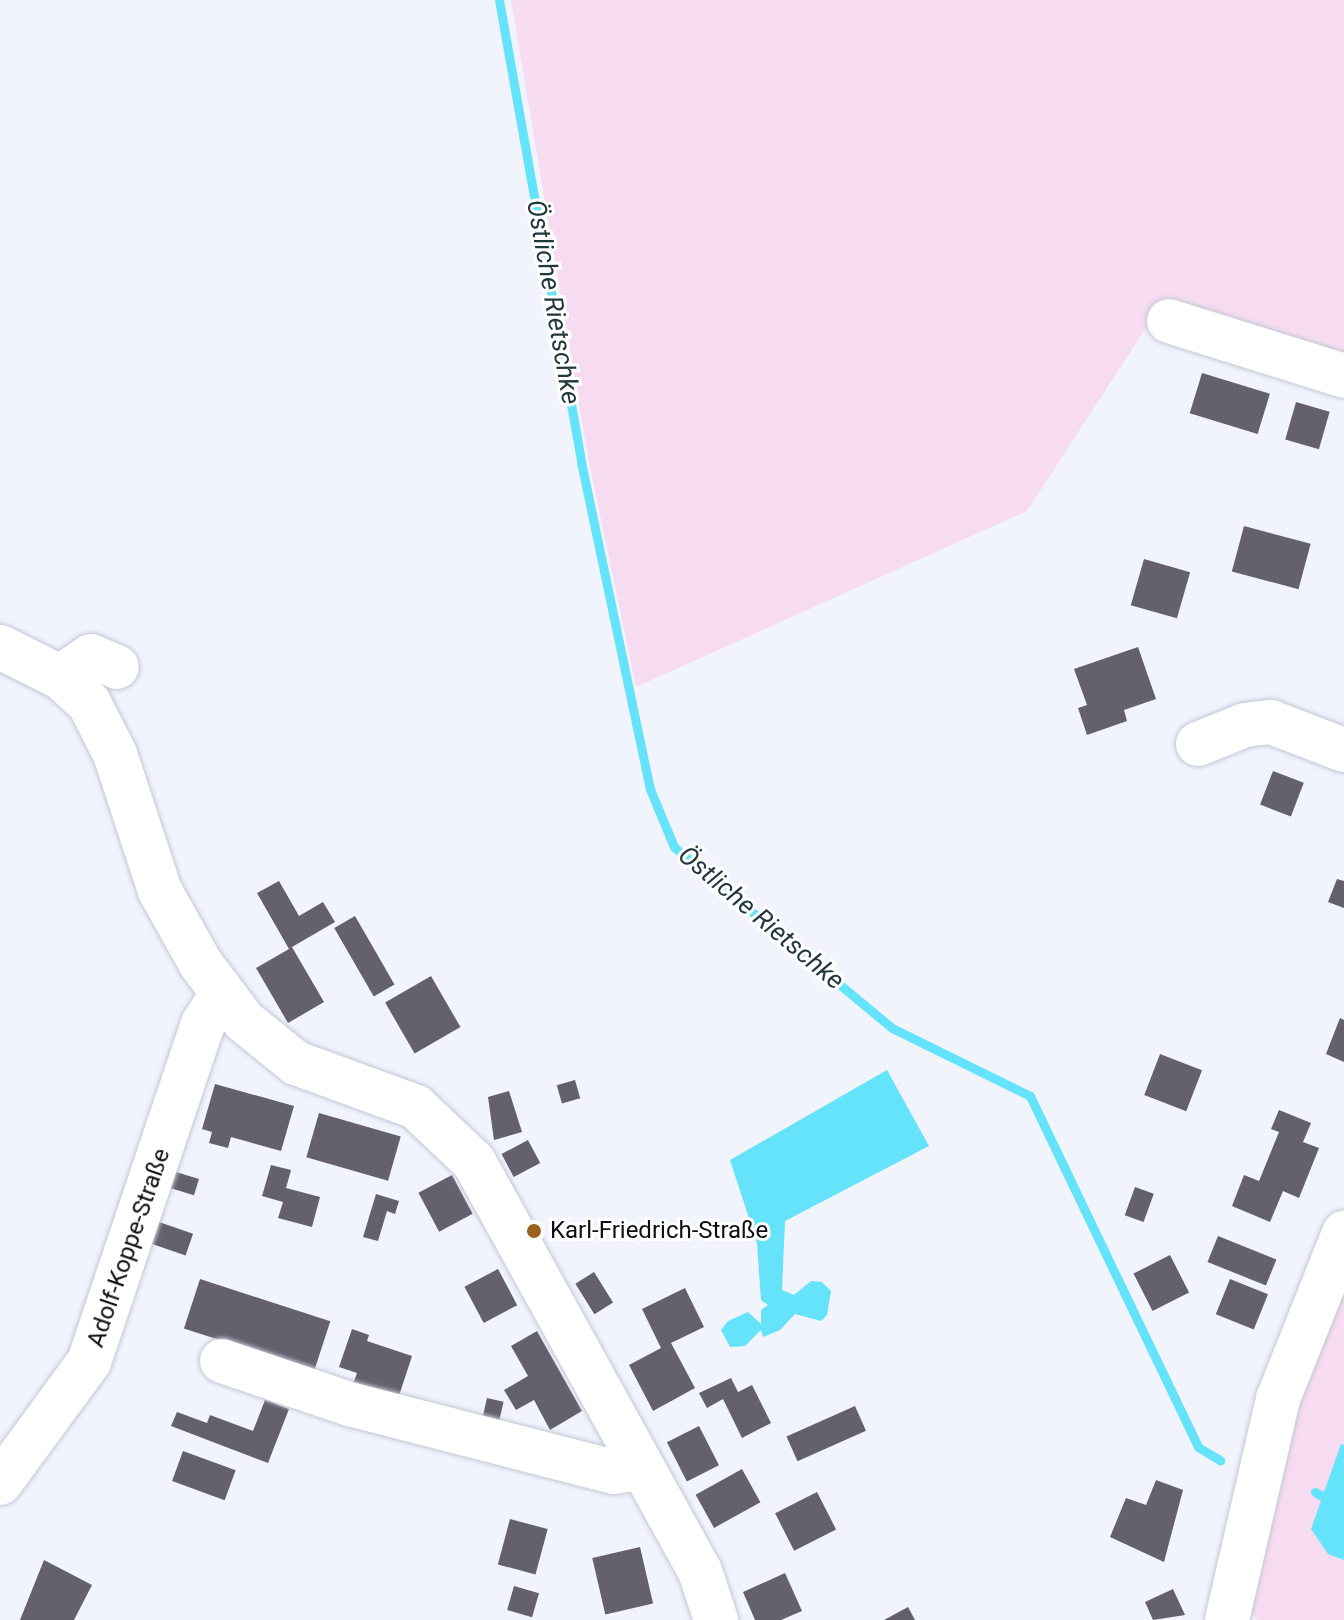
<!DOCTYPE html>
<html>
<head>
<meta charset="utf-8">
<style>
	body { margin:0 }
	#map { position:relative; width:1344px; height:1620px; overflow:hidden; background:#f1f4fd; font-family:Roboto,sans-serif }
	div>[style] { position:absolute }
	.green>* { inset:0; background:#f7dcf1 }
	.water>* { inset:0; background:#64e3fa }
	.stream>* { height:9px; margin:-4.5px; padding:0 4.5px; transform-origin:4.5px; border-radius:4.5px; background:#64e3fa }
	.building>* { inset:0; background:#65606d; transform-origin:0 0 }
	.roads { filter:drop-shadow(0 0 2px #c3c7d6) drop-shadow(0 0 2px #c3c7d6) }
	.minor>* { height:44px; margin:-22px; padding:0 22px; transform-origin:22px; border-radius:22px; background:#fff }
	.dots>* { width:22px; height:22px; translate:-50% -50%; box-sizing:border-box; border:4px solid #fff; border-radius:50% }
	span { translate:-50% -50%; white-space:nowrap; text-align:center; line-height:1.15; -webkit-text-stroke:6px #fff; paint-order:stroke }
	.poi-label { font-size:24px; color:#0d0f13 }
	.left { translate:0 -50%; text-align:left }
	.street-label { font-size:24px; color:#0d0f13 }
	.water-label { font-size:26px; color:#21383c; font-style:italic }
</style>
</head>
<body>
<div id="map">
	<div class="green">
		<div style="clip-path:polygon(511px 0,1344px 0,1344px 364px,1159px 308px,1027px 511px,636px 687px,588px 457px)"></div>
		<div style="clip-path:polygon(1344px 1264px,1344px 1620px,1257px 1620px,1242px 1597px,1263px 1506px)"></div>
	</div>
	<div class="water">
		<div style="clip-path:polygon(887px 1070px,929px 1146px,785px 1221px,782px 1290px,794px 1295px,811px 1281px,822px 1282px,831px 1291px,827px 1315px,821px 1321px,795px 1314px,780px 1330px,763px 1337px,761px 1330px,745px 1346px,730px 1347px,721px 1330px,728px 1321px,748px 1312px,761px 1324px,761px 1310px,768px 1305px,761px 1300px,757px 1243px,730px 1160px)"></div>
		<div style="clip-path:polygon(1341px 1444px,1344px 1445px,1344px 1560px,1328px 1554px,1311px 1529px)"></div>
	</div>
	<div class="stream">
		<div style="left:499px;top:0;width:469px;rotate:79.9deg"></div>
		<div style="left:581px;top:462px;width:334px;rotate:78.1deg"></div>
		<div style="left:650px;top:789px;width:63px;rotate:67.5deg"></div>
		<div style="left:674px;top:847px;width:283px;rotate:39.7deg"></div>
		<div style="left:892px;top:1028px;width:154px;rotate:26.2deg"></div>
		<div style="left:1030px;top:1096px;width:389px;rotate:64.4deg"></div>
		<div style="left:1198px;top:1447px;width:26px;rotate:31deg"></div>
		<div style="left:1315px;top:1492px;width:33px;rotate:29deg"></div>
	</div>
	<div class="building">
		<div style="left:1202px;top:373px;width:71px;height:42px;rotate:17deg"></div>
		<div style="left:1296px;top:402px;width:35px;height:39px;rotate:16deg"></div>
		<div style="left:1244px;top:526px;width:69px;height:47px;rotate:15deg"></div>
		<div style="left:1144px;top:559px;width:48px;height:48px;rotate:16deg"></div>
		<div style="clip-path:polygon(1138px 647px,1156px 699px,1124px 710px,1127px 721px,1087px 735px,1078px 708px,1087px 705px,1074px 669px)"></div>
		<div style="left:1273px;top:771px;width:33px;height:36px;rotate:21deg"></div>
		<div style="clip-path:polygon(1337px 879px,1344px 881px,1344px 908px,1328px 902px)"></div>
		<div style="clip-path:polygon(279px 881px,299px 916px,323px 902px,335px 922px,292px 947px,324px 1002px,288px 1023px,256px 968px,289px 949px,257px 893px)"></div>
		<div style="left:355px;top:916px;width:79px;height:24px;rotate:60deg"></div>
		<div style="left:431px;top:976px;width:59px;height:53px;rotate:60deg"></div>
		<div style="clip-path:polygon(1340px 1018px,1344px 1020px,1344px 1062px,1326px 1054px)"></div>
		<div style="left:1160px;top:1054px;width:45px;height:44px;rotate:21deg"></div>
		<div style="left:575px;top:1080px;width:19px;height:19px;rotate:74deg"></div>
		<div style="clip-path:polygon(215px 1084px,294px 1106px,281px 1151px,231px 1137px,228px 1148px,209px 1143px,212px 1132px,202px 1129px)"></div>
		<div style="clip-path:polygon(509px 1091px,522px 1132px,494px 1140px,488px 1097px)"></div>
		<div style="clip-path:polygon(1279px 1110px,1311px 1123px,1303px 1142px,1319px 1148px,1299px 1198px,1283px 1191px,1270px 1222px,1232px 1206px,1244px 1175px,1259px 1181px,1279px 1132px,1271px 1129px)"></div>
		<div style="left:319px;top:1113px;width:85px;height:46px;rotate:16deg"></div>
		<div style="left:528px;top:1140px;width:26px;height:30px;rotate:62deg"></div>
		<div style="clip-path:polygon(271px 1165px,291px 1170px,286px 1188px,320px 1197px,312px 1227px,278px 1218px,283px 1202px,262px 1196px)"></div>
		<div style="left:176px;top:1172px;width:24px;height:17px;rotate:17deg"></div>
		<div style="left:452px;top:1175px;width:44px;height:38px;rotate:62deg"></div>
		<div style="left:1135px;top:1187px;width:20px;height:30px;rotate:20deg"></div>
		<div style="clip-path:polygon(376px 1194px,399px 1201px,395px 1214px,387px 1211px,378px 1241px,363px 1237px)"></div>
		<div style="left:159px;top:1222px;width:36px;height:23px;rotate:19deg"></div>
		<div style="left:1218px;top:1236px;width:63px;height:28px;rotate:22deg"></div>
		<div style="left:1170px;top:1255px;width:42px;height:41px;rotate:63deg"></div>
		<div style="left:498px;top:1269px;width:41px;height:38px;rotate:62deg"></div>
		<div style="left:594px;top:1272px;width:36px;height:22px;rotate:58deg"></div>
		<div style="left:200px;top:1279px;width:137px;height:52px;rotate:18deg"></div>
		<div style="left:1230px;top:1279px;width:41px;height:38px;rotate:22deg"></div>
		<div style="clip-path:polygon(685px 1288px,704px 1327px,671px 1343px,695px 1388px,653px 1411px,629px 1365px,661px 1348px,642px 1309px)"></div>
		<div style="clip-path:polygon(352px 1329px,369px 1335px,367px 1341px,412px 1356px,398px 1399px,353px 1384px,357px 1373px,339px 1367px)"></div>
		<div style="clip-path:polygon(537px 1331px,582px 1411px,550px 1430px,534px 1400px,516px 1410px,504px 1390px,528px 1376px,511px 1346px)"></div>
		<div style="clip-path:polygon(731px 1378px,738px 1392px,752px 1385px,771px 1423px,742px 1438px,723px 1399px,707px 1408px,699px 1393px)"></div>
		<div style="left:487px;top:1398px;width:17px;height:24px;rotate:13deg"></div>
		<div style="clip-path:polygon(265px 1400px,289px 1409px,268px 1463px,171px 1426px,177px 1412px,207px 1423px,210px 1415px,253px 1431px)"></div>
		<div style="left:855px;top:1406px;width:27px;height:75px;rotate:66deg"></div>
		<div style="left:699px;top:1426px;width:44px;height:36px;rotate:63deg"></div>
		<div style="left:183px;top:1451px;width:56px;height:32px;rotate:20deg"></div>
		<div style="left:742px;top:1469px;width:38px;height:53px;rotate:61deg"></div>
		<div style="clip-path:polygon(1156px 1480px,1183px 1490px,1164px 1562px,1110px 1537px,1126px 1498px,1146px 1505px)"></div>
		<div style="left:817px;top:1492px;width:42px;height:47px;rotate:63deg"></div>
		<div style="left:510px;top:1519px;width:39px;height:47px;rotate:15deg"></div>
		<div style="left:640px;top:1547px;width:58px;height:49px;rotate:77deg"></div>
		<div style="clip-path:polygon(44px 1560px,92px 1585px,74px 1620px,20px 1620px)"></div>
		<div style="clip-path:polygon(785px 1573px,802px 1611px,781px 1620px,755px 1620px,743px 1592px)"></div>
		<div style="left:514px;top:1586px;width:26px;height:25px;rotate:16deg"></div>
		<div style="clip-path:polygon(1173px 1589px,1185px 1615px,1153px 1620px,1145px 1602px)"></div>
		<div style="clip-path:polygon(908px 1607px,915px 1620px,884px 1620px)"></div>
	</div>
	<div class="roads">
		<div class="minor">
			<div style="left:1169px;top:321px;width:183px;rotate:17.4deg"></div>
			<div style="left:0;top:647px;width:67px;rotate:26.6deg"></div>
			<div style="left:60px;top:677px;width:39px;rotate:42deg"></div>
			<div style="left:89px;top:703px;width:57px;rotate:63deg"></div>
			<div style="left:115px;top:754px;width:144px;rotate:71.8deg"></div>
			<div style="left:160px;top:891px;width:84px;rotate:60.7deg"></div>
			<div style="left:201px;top:964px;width:71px;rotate:53deg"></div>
			<div style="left:244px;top:1021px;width:67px;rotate:38.9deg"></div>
			<div style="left:296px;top:1063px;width:128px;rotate:20.1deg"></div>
			<div style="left:416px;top:1107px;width:80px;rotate:43.5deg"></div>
			<div style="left:474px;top:1162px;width:467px;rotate:61.1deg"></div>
			<div style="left:700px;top:1571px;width:52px;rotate:71.9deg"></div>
			<div style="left:60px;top:677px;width:37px;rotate:-34deg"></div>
			<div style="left:91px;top:656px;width:28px;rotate:23deg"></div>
			<div style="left:1198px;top:744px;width:51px;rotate:-22deg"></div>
			<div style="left:1245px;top:725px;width:26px;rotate:-7deg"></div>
			<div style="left:1271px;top:722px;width:78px;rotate:21deg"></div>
			<div style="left:222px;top:1361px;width:138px;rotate:18.6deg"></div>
			<div style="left:353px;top:1405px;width:269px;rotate:14.4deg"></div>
			<div style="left:614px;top:1472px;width:28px;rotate:-10deg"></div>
			<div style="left:0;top:1483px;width:150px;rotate:-53.7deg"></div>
			<div style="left:89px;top:1362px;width:357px;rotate:-71.4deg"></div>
			<div style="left:203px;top:1024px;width:36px;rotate:-58deg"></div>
			<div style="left:1227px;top:1620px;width:227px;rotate:-77deg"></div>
			<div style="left:1278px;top:1399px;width:179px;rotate:-68.3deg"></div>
		</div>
	</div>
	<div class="dots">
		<div style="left:534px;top:1231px;background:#9b621f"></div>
	</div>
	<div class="poi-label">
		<span class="left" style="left:550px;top:1231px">Karl-Friedrich-Straße</span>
	</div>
	<div class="street-label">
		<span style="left:129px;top:1248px;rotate:-71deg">Adolf-Koppe-Straße</span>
	</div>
	<div class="water-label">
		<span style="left:553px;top:302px;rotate:80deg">Östliche Rietschke</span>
		<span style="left:761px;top:918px;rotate:40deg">Östliche Rietschke</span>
	</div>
</div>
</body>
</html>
